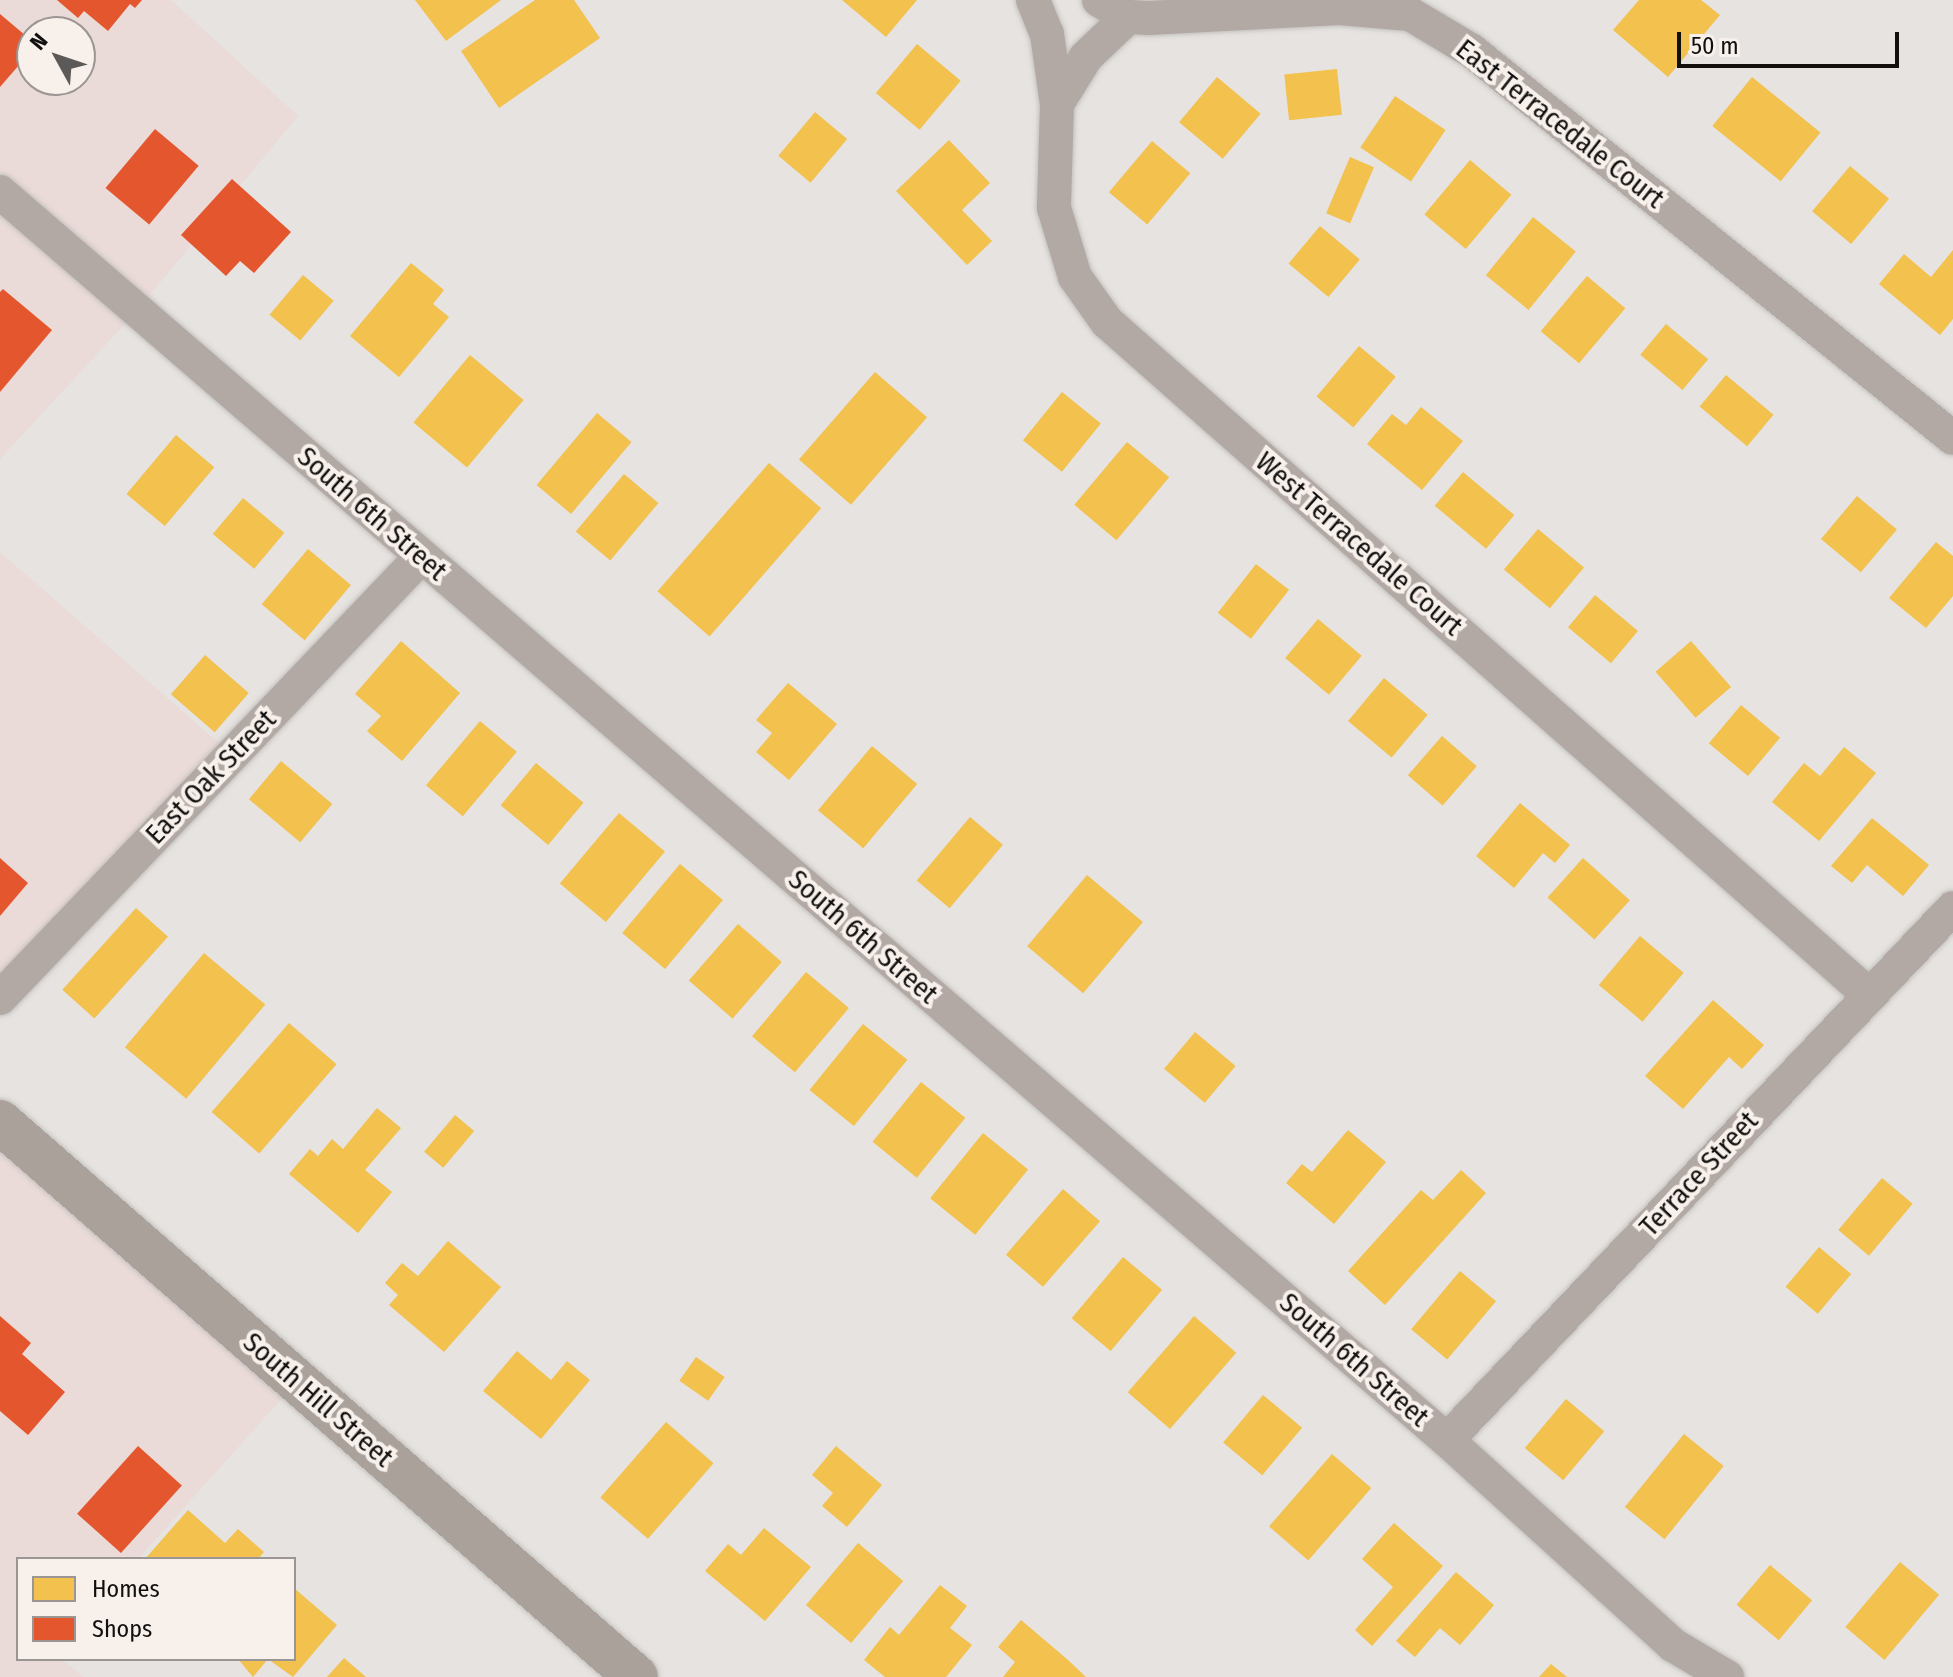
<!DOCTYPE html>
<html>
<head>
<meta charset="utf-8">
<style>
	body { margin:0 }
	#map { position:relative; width:1953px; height:1677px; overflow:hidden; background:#e6e3e0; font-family:"Fira Sans Condensed",sans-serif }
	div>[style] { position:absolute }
	.commercial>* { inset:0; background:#eadad8 }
	.homes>* { inset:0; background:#f2c14e; transform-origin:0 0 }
	.shops>* { inset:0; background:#e4572e; transform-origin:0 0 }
	.roads { filter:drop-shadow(0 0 2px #c3c1bf) drop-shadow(0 0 2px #c3c1bf) }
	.street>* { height:34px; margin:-17px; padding:0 17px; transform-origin:17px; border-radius:17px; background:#b2a9a4 }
	.primary>* { height:44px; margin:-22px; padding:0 22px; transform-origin:22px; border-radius:22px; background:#aaa19b }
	span { translate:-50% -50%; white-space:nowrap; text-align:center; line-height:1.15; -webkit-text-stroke:8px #f7f0eb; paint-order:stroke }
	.street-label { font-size:28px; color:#12100f }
	.legend { position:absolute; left:16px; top:1557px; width:280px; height:104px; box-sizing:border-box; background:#f7f0eb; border:2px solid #9b9693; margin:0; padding:10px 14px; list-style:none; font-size:24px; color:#12100f }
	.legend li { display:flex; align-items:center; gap:16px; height:40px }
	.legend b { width:40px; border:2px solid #9b9693 }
	.north { position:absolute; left:16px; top:16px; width:80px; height:80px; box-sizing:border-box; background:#f7f0eb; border:2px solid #9b9693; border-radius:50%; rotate:310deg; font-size:22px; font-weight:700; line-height:32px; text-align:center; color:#12100f }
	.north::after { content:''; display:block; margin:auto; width:28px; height:36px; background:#5c5a58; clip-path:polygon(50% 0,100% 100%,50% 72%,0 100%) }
	.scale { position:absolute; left:1677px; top:32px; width:222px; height:36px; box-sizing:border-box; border:4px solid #12100f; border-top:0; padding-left:10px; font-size:24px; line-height:28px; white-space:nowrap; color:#12100f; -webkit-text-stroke:6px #f7f0eb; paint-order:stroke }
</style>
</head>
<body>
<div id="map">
	<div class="commercial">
		<div style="clip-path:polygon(evenodd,0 0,171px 0,298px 116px,134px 314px,0 459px,0 0,32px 32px,80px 32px,80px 80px,32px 80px,32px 32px)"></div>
		<div style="clip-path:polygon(0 552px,236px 758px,0 995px)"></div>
		<div style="clip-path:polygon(0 1104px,310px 1367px,138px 1559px,18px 1559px,18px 1659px,62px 1659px,83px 1677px,0 1677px)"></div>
	</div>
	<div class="homes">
		<div style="clip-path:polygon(415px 0,501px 0,446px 41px)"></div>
		<div style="clip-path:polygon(535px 0,574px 0,600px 38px,499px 108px,461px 51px)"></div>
		<div style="clip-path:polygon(842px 0,917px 0,886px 37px)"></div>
		<div style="clip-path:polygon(1639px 0,1701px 0,1720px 15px,1668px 77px,1613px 30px)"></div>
		<div style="left:917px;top:44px;width:57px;height:64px;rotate:40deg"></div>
		<div style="left:1337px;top:69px;width:46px;height:53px;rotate:84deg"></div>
		<div style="left:1217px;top:77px;width:57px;height:59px;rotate:40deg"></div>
		<div style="left:1752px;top:77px;width:88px;height:63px;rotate:39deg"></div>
		<div style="left:1395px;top:96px;width:61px;height:62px;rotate:34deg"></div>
		<div style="left:815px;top:112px;width:42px;height:57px;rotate:40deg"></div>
		<div style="clip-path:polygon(949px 140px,990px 183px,962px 210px,992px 241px,967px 265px,896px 191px)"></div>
		<div style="left:1152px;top:141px;width:50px;height:67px;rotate:40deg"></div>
		<div style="left:1350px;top:157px;width:26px;height:61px;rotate:23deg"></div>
		<div style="left:1470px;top:160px;width:54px;height:71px;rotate:40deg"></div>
		<div style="left:1850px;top:166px;width:51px;height:59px;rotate:40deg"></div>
		<div style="left:1533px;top:217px;width:55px;height:75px;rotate:39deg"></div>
		<div style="left:1320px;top:226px;width:52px;height:49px;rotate:40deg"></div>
		<div style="clip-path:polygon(1953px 250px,1953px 319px,1940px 335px,1879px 284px,1904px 254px,1931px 277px)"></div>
		<div style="clip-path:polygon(411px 263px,444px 290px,433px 304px,449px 317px,399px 377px,350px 336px)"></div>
		<div style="left:303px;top:275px;width:40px;height:52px;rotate:40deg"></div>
		<div style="left:1587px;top:276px;width:50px;height:72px;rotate:40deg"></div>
		<div style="left:1666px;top:324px;width:55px;height:40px;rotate:40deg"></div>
		<div style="left:1359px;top:346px;width:48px;height:66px;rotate:40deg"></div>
		<div style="left:470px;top:355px;width:70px;height:88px;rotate:40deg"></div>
		<div style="left:875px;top:372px;width:69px;height:116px;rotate:41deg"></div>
		<div style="left:1726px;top:375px;width:62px;height:41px;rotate:40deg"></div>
		<div style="left:1062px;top:392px;width:50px;height:62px;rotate:39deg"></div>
		<div style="clip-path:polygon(1421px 407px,1463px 441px,1422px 490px,1367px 444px,1392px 414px,1406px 425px)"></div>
		<div style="left:597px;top:413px;width:45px;height:94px;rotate:40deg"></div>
		<div style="left:176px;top:435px;width:50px;height:77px;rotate:40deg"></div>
		<div style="left:1127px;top:442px;width:55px;height:82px;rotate:40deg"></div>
		<div style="left:769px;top:463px;width:69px;height:170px;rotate:41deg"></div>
		<div style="left:1463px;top:472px;width:67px;height:44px;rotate:40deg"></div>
		<div style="left:624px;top:474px;width:45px;height:75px;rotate:40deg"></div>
		<div style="left:1857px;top:496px;width:52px;height:56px;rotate:40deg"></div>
		<div style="left:243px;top:498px;width:54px;height:47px;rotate:40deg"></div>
		<div style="left:1538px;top:529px;width:60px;height:53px;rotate:40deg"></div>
		<div style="clip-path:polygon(1936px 542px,1953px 556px,1953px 596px,1926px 628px,1889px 598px)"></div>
		<div style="left:308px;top:549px;width:56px;height:72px;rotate:40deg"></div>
		<div style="left:1256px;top:564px;width:42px;height:62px;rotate:38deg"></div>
		<div style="left:1595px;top:595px;width:56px;height:42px;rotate:40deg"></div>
		<div style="left:1318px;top:619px;width:57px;height:51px;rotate:40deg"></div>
		<div style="clip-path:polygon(401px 641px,460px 693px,402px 761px,367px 731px,381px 716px,355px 694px)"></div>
		<div style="left:1691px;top:641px;width:61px;height:47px;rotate:49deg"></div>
		<div style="left:205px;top:655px;width:58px;height:52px;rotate:41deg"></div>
		<div style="left:1384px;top:678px;width:57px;height:56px;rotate:40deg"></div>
		<div style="clip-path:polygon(788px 683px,837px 724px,789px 780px,756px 752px,772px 733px,756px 720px)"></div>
		<div style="left:1741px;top:705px;width:51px;height:50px;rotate:40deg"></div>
		<div style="left:480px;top:721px;width:48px;height:84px;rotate:40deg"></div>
		<div style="left:1442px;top:736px;width:46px;height:52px;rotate:41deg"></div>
		<div style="left:872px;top:746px;width:59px;height:84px;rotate:40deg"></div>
		<div style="clip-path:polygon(1844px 747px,1876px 773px,1819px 841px,1772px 802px,1804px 763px,1820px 776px)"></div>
		<div style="left:281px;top:761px;width:67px;height:50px;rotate:40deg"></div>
		<div style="left:536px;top:763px;width:62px;height:55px;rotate:40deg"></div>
		<div style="clip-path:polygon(1520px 803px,1570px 845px,1555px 863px,1543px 853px,1514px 888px,1476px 856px)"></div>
		<div style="left:619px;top:813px;width:60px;height:92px;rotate:40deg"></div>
		<div style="left:970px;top:817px;width:43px;height:83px;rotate:40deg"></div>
		<div style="clip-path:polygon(1872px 818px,1929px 865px,1903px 896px,1867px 865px,1852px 883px,1831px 866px)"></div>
		<div style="left:1583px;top:858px;width:63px;height:53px;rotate:42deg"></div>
		<div style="left:680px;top:864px;width:56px;height:90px;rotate:40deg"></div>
		<div style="left:1087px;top:875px;width:73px;height:93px;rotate:40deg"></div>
		<div style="left:136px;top:908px;width:43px;height:110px;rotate:42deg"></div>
		<div style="left:738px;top:924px;width:58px;height:75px;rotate:41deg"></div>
		<div style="left:1640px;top:936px;width:57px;height:64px;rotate:40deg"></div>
		<div style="left:204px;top:953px;width:80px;height:123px;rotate:40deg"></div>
		<div style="left:806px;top:972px;width:56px;height:84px;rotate:40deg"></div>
		<div style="clip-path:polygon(1713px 1000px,1764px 1045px,1742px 1069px,1729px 1057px,1683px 1109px,1645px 1076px)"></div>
		<div style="left:289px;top:1023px;width:63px;height:118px;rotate:41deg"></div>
		<div style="left:863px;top:1024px;width:57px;height:85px;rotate:39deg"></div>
		<div style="left:1195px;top:1032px;width:53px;height:48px;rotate:40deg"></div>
		<div style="left:921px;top:1082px;width:57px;height:77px;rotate:39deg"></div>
		<div style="clip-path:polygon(377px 1108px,401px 1128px,365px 1170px,392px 1192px,358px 1233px,289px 1174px,310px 1149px,318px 1156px,332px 1139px,343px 1149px)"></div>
		<div style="left:455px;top:1115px;width:25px;height:48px;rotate:40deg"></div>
		<div style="clip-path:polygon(1348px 1130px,1386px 1162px,1334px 1224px,1286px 1183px,1302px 1164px,1312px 1172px)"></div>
		<div style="left:983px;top:1133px;width:58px;height:84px;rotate:39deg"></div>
		<div style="clip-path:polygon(1461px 1170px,1486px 1193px,1385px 1305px,1348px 1271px,1421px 1190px,1433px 1200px)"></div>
		<div style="left:1882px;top:1178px;width:40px;height:68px;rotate:40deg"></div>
		<div style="left:1063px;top:1189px;width:49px;height:87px;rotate:41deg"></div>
		<div style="clip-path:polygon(448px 1241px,501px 1287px,444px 1352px,389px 1305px,398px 1295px,385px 1283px,402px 1263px,418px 1276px)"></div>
		<div style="left:1819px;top:1247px;width:42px;height:52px;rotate:40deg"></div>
		<div style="left:1123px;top:1257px;width:51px;height:80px;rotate:40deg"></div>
		<div style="left:1460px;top:1271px;width:47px;height:76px;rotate:40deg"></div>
		<div style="left:1194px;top:1316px;width:56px;height:101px;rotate:41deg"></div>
		<div style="clip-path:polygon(517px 1351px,551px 1380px,567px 1361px,590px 1380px,541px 1439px,483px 1391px)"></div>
		<div style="left:696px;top:1357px;width:35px;height:29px;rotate:35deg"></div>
		<div style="left:1263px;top:1395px;width:51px;height:62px;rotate:40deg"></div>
		<div style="left:1566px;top:1399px;width:50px;height:64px;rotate:40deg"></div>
		<div style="left:666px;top:1422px;width:63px;height:100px;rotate:41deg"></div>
		<div style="left:1684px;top:1434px;width:51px;height:94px;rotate:39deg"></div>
		<div style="clip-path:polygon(836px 1446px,882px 1485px,847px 1527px,822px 1506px,833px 1493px,812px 1475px)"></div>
		<div style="left:1332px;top:1454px;width:52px;height:96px;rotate:41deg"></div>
		<div style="clip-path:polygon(188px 1510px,225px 1543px,238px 1529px,264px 1552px,258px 1559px,145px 1559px)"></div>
		<div style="clip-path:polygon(1394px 1523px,1443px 1566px,1372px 1646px,1355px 1630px,1393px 1587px,1362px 1559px)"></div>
		<div style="clip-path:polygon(764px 1528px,811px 1567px,765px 1621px,705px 1571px,728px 1544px,741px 1555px)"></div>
		<div style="left:858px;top:1543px;width:59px;height:81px;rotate:40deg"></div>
		<div style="left:1900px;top:1562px;width:51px;height:85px;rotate:40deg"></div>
		<div style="left:1770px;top:1565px;width:55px;height:52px;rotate:40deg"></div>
		<div style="clip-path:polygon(1456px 1572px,1494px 1605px,1460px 1645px,1440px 1628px,1415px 1657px,1396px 1641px)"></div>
		<div style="clip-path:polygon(940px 1585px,967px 1606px,950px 1628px,972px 1645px,946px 1677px,885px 1677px,864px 1660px,890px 1627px,899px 1635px)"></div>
		<div style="clip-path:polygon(294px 1588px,337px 1625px,293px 1677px,268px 1659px,253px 1677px,238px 1659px,294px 1659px)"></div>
		<div style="clip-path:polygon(1021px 1620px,1068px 1660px,1086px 1677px,1003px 1677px,1015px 1662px,998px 1647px)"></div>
		<div style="clip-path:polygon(344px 1658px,366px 1677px,327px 1677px)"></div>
		<div style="clip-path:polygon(1551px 1664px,1567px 1677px,1539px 1677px)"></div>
	</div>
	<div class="shops">
		<div style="clip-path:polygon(57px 0,142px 0,135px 8px,130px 4px,108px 31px,84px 11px,78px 18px)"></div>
		<div style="clip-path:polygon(0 14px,32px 41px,32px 50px,0 87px)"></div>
		<div style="left:155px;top:129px;width:57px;height:77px;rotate:40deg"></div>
		<div style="clip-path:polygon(232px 179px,291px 232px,254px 273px,240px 261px,226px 276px,181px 235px)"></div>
		<div style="clip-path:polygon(3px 289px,52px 330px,0 392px,0 292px)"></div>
		<div style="clip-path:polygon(0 858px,28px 883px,0 916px)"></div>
		<div style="clip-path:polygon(0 1316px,31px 1343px,22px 1354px,65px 1392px,28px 1435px,0 1411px)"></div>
		<div style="left:138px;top:1446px;width:59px;height:91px;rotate:42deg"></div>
	</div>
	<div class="roads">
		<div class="street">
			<div style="left:1033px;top:0;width:37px;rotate:68deg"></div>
			<div style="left:1047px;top:34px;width:71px;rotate:81.9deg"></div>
			<div style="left:1099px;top:0;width:34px;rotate:30deg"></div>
			<div style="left:1128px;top:17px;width:21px;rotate:3deg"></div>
			<div style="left:1149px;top:18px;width:190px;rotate:-3deg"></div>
			<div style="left:1339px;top:8px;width:71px;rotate:4.8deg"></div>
			<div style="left:1410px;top:14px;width:72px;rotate:30.8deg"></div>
			<div style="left:1472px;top:51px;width:617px;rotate:38.82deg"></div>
			<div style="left:1128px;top:17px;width:58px;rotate:136.4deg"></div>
			<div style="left:1086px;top:57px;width:55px;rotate:121.7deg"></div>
			<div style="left:1057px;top:104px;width:104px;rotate:91.7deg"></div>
			<div style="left:1054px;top:208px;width:72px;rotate:73.1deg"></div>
			<div style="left:1075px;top:277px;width:55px;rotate:54.6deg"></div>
			<div style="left:1107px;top:322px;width:1017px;rotate:41.45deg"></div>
			<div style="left:0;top:192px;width:1911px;rotate:40.78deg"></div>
			<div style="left:1447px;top:1440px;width:305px;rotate:42.2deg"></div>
			<div style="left:1673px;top:1645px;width:63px;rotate:30.7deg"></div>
			<div style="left:0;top:998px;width:610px;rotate:-46.33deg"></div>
			<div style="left:1447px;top:1440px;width:734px;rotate:-46.43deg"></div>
		</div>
		<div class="primary">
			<div style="left:0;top:1122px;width:844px;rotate:41.11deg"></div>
		</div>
	</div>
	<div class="street-label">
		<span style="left:1560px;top:124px;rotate:38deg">East Terracedale Court</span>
		<span style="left:372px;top:514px;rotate:41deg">South 6th Street</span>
		<span style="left:1359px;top:544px;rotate:41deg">West Terracedale Court</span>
		<span style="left:211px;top:777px;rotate:-46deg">East Oak Street</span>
		<span style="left:863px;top:937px;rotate:41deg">South 6th Street</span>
		<span style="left:1699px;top:1174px;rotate:-47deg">Terrace Street</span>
		<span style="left:1354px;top:1360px;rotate:41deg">South 6th Street</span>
		<span style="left:318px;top:1400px;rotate:41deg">South Hill Street</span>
	</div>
	<ul class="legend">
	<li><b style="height:22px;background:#f2c14e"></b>Homes</li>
	<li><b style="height:22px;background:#e4572e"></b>Shops</li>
	</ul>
	<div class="north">N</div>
	<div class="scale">50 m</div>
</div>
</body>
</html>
